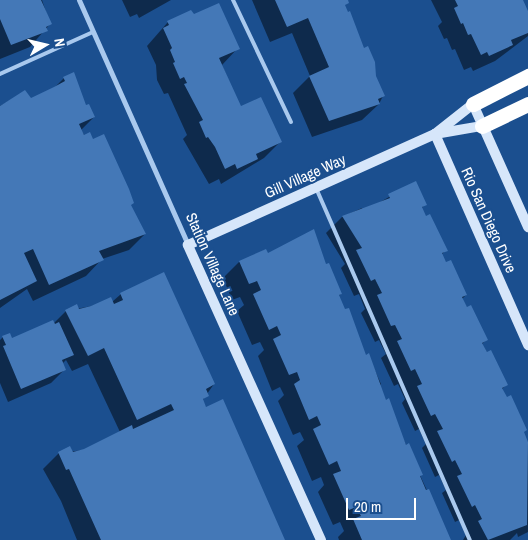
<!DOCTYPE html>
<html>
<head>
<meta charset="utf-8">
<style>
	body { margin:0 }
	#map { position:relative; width:528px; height:540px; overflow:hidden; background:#1b4f8f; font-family:"Archivo Narrow",sans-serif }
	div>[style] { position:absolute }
	.shadow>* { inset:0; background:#0007 }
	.building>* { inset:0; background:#4478b7 }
	.lane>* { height:4px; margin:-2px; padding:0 2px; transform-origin:2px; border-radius:2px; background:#a9c9ee }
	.street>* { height:5px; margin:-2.5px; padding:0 2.5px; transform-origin:2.5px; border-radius:2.5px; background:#a9c9ee }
	.secondary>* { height:10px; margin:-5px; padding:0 5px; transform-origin:5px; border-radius:5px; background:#d6e6fa }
	.highway>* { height:15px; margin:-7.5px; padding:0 7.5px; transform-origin:7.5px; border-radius:7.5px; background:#fff }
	span { translate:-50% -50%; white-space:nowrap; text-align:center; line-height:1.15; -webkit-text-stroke:4px #1b4f8f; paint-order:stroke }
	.street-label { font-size:15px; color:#fff }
	.north { position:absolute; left:20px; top:20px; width:50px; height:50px; -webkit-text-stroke:4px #1b4f8f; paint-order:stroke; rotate:81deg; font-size:14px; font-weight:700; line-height:20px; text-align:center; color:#fff }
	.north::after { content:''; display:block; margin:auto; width:18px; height:22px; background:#fff; clip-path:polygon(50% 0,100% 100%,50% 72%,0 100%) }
	.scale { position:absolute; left:346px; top:498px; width:70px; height:22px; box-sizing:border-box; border:2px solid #fff; border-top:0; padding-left:6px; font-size:15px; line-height:18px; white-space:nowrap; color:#fff; -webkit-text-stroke:4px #1b4f8f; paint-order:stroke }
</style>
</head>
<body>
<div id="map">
	<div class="shadow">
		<div style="clip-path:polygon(0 0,42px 0,50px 24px,30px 47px,0 59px)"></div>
		<div style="clip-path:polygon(122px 0,171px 0,139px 18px,137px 14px,130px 17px)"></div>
		<div style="clip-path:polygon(252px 0,347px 0,344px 7px,383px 96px,379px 104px,362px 120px,312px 137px,293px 93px,310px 76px,292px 33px,270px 42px)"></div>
		<div style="clip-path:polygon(431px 0,522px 0,528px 14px,528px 36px,495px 61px,473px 71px,471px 67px,464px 70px,455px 49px,452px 50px,447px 38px,444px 39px,438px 26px,442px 22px)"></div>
		<div style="clip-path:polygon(193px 16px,238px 48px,222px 65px,240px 107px,280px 142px,264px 158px,221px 184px,219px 179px,209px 184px,183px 139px,187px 135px,168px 93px,164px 94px,157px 80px,156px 65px,147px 46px,168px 22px)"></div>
		<div style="clip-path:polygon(64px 78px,94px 117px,81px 130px,145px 234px,129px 250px,102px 259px,86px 276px,33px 301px,27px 289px,0 308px,0 106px,25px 92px,31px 99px,54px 88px)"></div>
		<div style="clip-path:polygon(415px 182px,425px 204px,421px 209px,446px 250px,441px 255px,466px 295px,462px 299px,486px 340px,482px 344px,506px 385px,502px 389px,528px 443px,528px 532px,518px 537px,517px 533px,510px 540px,463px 540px,466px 535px,459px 520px,455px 522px,442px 493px,446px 490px,439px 475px,435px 477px,422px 448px,426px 444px,419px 429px,415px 431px,402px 403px,405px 399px,398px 384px,394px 386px,381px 358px,386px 354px,379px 340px,375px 342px,361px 313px,365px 309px,359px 294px,354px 296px,341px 268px,345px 264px,326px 233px,342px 217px,362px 208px,363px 212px)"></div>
		<div style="clip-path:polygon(265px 250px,267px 254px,325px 266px,341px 294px,338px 296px,365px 356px,368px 355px,381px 384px,379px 387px,450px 540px,339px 540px,338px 537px,344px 531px,340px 522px,333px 525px,318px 492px,324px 485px,321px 477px,312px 481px,297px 446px,304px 440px,300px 432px,293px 435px,278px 401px,284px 395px,280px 387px,272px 391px,258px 356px,264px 350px,260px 342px,252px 345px,237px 311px,244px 305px,240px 297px,232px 300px,223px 278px,239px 262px)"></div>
		<div style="clip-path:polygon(121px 294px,214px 384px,202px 401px,283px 540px,77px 540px,61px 501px,43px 469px,59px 453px,84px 450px,120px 432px,88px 364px,72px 371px,66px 360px,62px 364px,64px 370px,51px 383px,8px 402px,0 383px,0 340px,3px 337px,11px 340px,54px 323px,66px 311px,112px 302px)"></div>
	</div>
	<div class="building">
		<div style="clip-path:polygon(0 0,41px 0,52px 24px,46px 27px,48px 31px,11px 45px,0 19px)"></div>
		<div style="clip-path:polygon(275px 0,348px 0,349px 3px,345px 5px,348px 12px,350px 11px,364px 48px,368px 46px,375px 62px,376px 76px,385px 96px,378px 99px,380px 104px,329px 121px,309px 76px,329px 67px,308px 18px,287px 27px)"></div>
		<div style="clip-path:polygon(455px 0,523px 0,528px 11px,528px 33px,511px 40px,513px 45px,489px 56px,487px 52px,481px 55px,471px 34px,468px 35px,463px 23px,461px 24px,454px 8px,458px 6px)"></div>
		<div style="clip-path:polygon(219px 3px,240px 49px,219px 58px,241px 106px,261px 97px,282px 142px,256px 154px,258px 159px,237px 169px,235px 164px,225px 169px,215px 147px,208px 137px,206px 138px,199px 122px,203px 120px,184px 84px,187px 83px,184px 77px,180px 79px,173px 63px,175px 62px,170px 50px,172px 48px,163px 28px,169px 25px,167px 21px,191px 10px,194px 14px)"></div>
		<div style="clip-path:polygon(74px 72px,86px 105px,89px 104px,95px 117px,79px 124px,84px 135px,90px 132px,93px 139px,104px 134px,129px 189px,134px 203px,131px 205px,146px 234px,99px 251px,104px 260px,49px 285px,33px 249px,24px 253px,37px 281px,0 300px,0 106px,25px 90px,31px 98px,54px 87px,65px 81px,63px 77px)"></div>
		<div style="clip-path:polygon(416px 181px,427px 205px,422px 207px,426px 216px,430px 214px,448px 251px,442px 253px,446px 262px,451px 260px,467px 295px,462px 297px,467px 307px,471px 305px,488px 340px,482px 343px,487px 352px,491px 350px,508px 385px,502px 388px,507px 397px,511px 395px,527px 430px,524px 432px,528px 442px,527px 525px,488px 540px,478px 521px,482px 519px,475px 505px,472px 507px,457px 476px,462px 474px,455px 460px,452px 462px,437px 431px,443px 429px,435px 414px,431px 416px,417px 386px,422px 384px,415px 369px,411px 371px,397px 341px,402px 339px,395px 325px,391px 326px,377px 295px,382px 293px,375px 279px,371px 281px,356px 250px,362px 248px,342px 216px,390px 198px,388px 194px)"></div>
		<div style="clip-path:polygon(314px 229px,326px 264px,329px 263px,342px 294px,339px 295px,345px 309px,349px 308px,366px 355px,369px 353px,386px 400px,389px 398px,406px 445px,409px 443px,423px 475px,420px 476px,426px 490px,429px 489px,451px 540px,362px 540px,353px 519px,361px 516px,356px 507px,349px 510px,333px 474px,341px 471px,337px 461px,329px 465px,313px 429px,321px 425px,317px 416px,309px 420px,294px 384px,300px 380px,297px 372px,289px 375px,273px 339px,281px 335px,277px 326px,269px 330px,253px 294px,261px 290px,257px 281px,249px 284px,239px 261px,266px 249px,268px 253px)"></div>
		<div style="clip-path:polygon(164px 272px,215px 384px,206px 389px,209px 396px,203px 399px,206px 407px,223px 399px,285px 540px,101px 540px,69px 469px,66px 470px,58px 452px,70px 446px,73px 452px,84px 449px,132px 425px,133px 429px,174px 410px,171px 404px,137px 420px,104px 348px,88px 356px,65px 310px,77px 304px,79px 309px,91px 306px,111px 297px,114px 304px,123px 300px,120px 293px)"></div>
		<div style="clip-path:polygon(53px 320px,55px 324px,59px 322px,74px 355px,62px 360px,66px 370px,21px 389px,3px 346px,6px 345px,2px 336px,10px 333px,12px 338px)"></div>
	</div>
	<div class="lane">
		<div style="left:233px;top:0;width:135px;rotate:64.6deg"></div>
		<div style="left:0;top:74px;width:102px;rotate:-24.3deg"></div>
		<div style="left:316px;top:188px;width:384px;rotate:66.4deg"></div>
	</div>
	<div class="street">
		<div style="left:79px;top:0;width:268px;rotate:66deg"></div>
	</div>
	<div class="secondary">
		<div style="left:435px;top:134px;width:231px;rotate:66.2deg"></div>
		<div style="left:435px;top:134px;width:48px;rotate:-38.3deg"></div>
		<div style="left:473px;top:104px;width:135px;rotate:65.9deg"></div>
		<div style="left:321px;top:540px;width:324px;rotate:-114.3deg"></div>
		<div style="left:188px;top:245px;width:271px;rotate:-24.2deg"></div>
		<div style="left:435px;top:134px;width:48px;rotate:-9.7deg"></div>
	</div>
	<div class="highway">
		<div style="left:473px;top:104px;width:62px;rotate:-27deg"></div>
		<div style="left:482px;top:126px;width:51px;rotate:-25.6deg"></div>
	</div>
	<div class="street-label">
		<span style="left:305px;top:176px;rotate:-24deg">Gill Village Way</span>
		<span style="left:489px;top:220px;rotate:66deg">Rio San Diego Drive</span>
		<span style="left:213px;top:264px;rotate:66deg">Station Village Lane</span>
	</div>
	<div class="north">N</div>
	<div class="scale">20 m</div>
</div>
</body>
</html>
